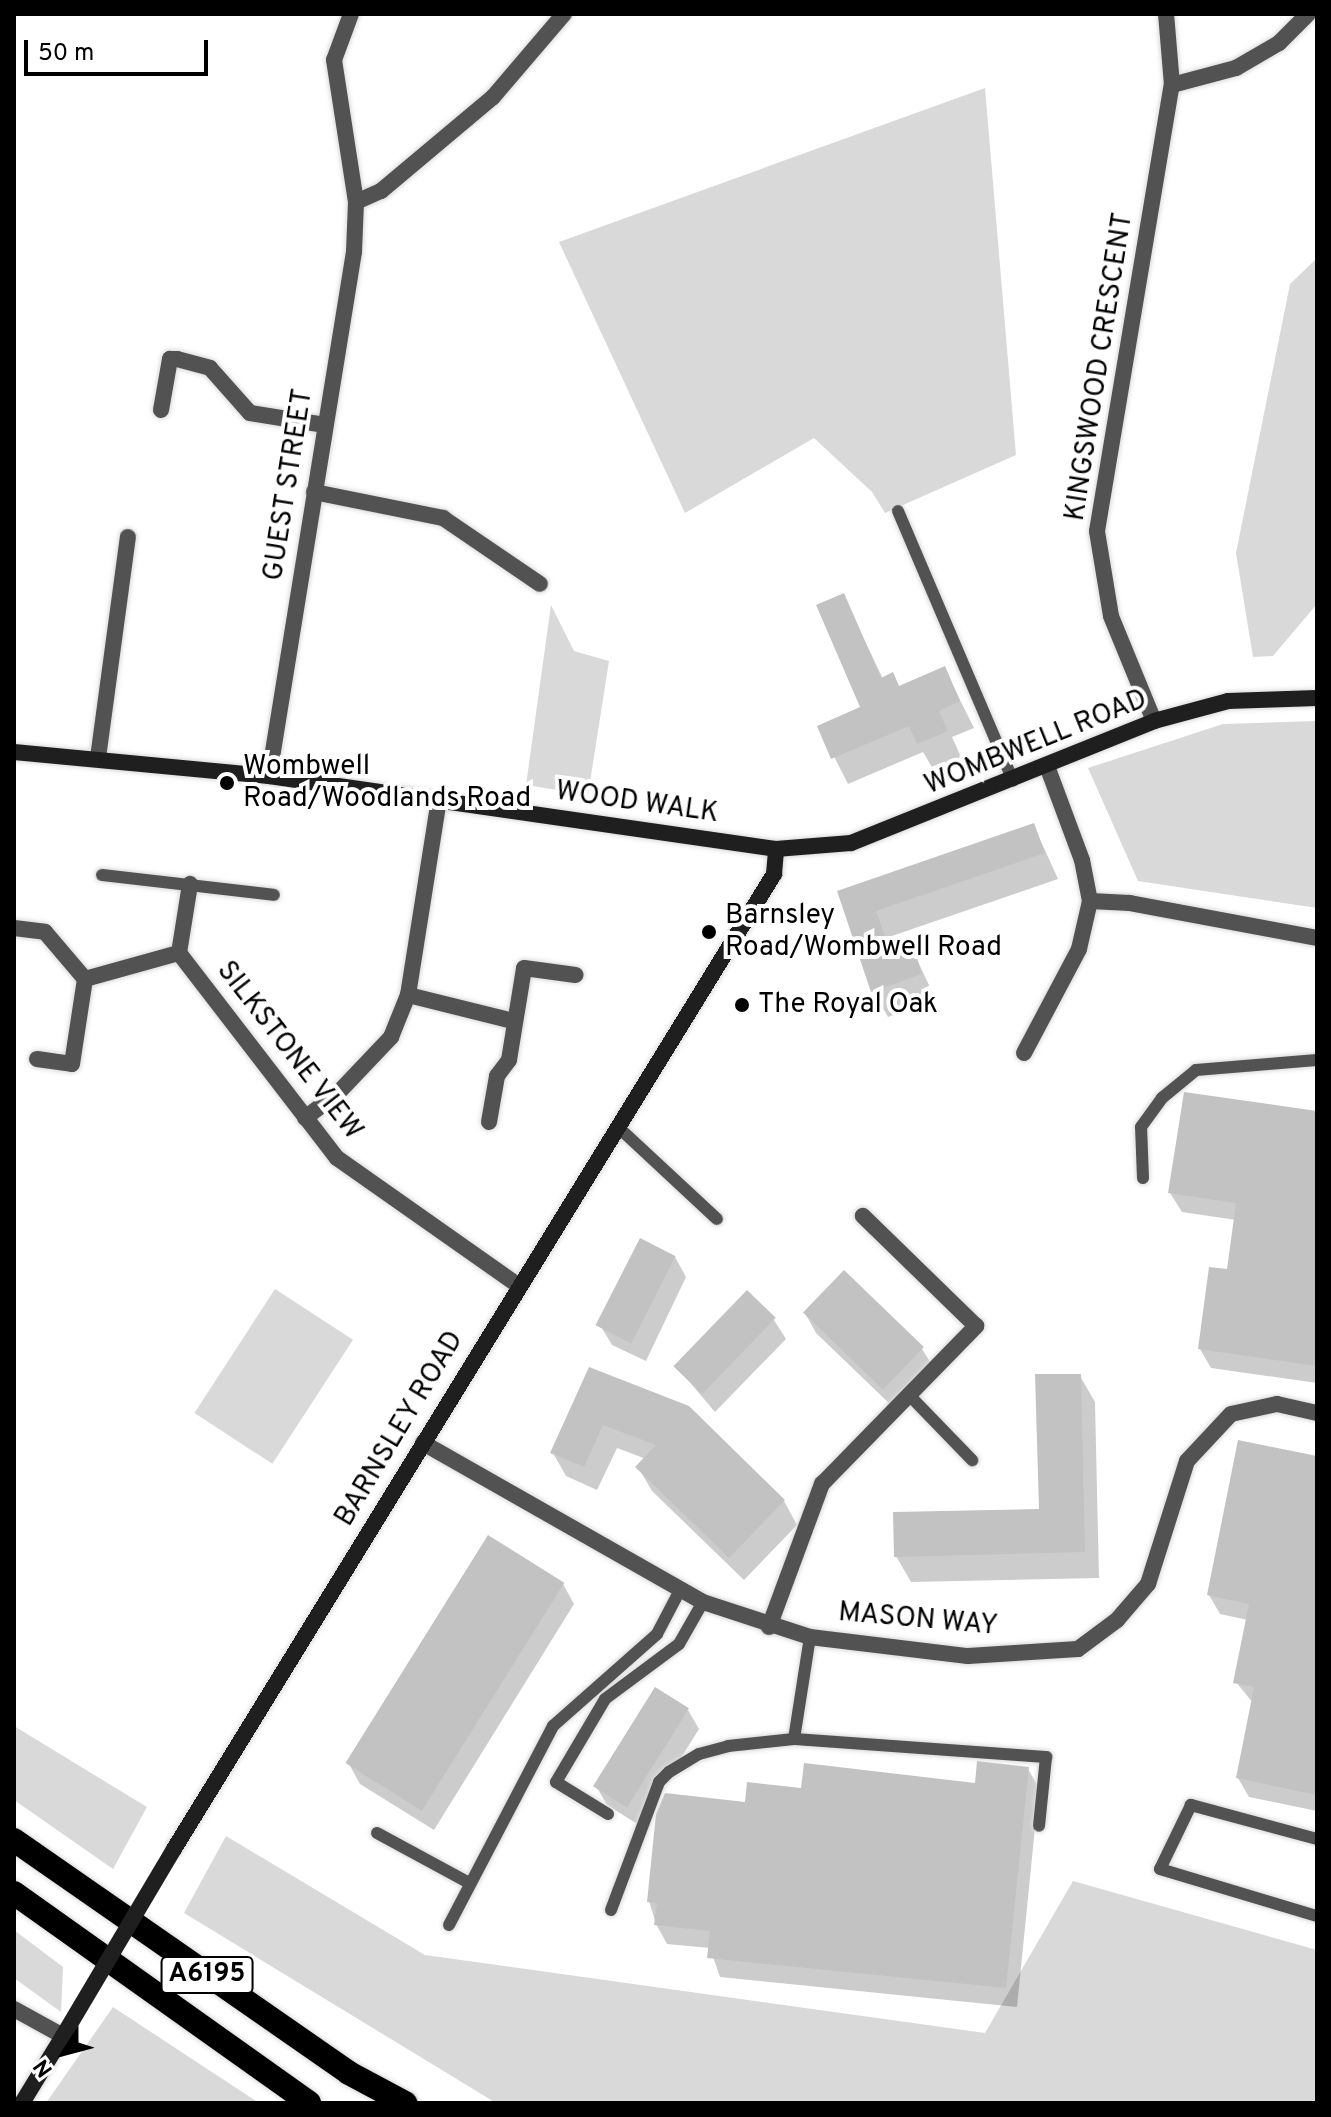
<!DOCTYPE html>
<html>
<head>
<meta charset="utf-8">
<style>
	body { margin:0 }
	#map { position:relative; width:1331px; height:2117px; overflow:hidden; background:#fff; font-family:Overpass,sans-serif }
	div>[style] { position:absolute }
	.green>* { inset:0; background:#d9d9d9; transform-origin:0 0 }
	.shadow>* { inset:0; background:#0003 }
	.building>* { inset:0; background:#c2c2c2; transform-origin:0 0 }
	.roads { filter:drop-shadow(0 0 2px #dbdbdb) drop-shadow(0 0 2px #dbdbdb) }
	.lane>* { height:12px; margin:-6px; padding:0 6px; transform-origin:6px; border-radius:6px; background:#525252 }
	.street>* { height:16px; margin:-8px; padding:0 8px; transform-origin:8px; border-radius:8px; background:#525252 }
	.secondary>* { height:16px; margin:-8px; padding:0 8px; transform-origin:8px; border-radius:8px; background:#1f1f1f }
	.highway>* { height:24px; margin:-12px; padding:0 12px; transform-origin:12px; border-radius:12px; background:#000 }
	.secondary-bridge>* { height:16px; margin:-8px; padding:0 8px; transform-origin:8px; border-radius:8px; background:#1f1f1f }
	.dots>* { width:22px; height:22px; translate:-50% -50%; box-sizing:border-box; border:4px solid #fff; border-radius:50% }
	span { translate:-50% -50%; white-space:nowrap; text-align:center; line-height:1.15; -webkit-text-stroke:8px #fff; paint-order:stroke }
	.shield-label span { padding:2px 6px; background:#fff; border:2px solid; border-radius:6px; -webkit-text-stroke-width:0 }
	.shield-label { font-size:26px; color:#000; font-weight:700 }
	.street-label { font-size:28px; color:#000 }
	.poi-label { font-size:28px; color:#000 }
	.left { translate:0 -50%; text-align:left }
	.frame { position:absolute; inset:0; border:16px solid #000; pointer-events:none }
	.north { position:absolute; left:24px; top:2013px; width:80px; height:80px; -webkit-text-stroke:6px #fff; paint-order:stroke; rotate:234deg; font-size:22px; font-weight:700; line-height:32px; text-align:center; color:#000 }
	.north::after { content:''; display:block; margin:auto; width:28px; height:36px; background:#000; clip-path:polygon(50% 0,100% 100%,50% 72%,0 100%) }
	.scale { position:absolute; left:24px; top:40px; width:184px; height:36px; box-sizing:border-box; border:4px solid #000; border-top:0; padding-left:10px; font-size:24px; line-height:28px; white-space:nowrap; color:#000; -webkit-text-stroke:6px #fff; paint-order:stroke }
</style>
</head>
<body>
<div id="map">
	<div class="green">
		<div style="clip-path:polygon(985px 88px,1016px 455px,885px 513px,872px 492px,814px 438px,685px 513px,559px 242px)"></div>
		<div style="clip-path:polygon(1317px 258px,1317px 604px,1273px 656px,1253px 657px,1236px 553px,1290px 284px)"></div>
		<div style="clip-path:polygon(551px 605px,574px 651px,609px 661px,588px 795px,526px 785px)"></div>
		<div style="clip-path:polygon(1317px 721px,1317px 908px,1138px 881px,1088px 768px,1223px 724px)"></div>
		<div style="left:275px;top:1289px;width:93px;height:148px;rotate:33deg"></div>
		<div style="clip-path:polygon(14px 1726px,147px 1807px,113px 1869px,14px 1800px)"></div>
		<div style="clip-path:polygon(226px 1836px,425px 1955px,985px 2033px,1073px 1881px,1317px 1950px,1317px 2103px,496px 2103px,184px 1913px)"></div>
		<div style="clip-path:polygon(14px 1930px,63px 1967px,61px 2012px,14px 1978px)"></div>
		<div style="clip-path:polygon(113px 2007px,259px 2103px,46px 2103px)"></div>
	</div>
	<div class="shadow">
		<div style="clip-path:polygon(843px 595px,883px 679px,900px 688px,944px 668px,974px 728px,952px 737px,961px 757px,933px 769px,923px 752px,848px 784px,819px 727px,863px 708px)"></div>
		<div style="clip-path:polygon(1034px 826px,1058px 879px,889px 937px,896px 957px,913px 951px,936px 1000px,888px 1017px,873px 991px,839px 892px)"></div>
		<div style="clip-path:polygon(1317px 1113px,1317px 1383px,1211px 1368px,1200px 1349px,1229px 1271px,1236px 1220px,1182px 1212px,1170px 1193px)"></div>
		<div style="clip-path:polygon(675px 1257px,686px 1277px,646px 1361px,612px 1345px,600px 1325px)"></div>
		<div style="clip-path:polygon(805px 1313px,922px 1349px,934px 1368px,894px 1408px,816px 1333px)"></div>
		<div style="clip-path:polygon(774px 1320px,786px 1339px,715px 1412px,676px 1366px)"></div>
		<div style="clip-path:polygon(590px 1370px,784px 1501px,797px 1525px,744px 1580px,652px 1491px,638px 1467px,646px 1459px,617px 1448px,597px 1490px,566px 1476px,553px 1453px)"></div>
		<div style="clip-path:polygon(1080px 1376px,1095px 1402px,1099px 1578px,911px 1582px,896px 1556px,1041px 1511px)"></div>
		<div style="clip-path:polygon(1317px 1458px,1317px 1811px,1249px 1797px,1238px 1778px,1253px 1703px,1236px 1682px,1248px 1620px,1220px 1614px,1209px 1595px)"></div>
		<div style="clip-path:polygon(563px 1584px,574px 1604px,434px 1830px,360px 1784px,349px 1764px)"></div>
		<div style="clip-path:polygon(688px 1710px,699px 1729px,639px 1825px,607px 1805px,596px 1786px)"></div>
		<div style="clip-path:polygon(1028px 1769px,1039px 1788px,1017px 2007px,720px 1977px,710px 1948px,667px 1944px,656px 1924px,649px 1901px,747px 1804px,977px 1785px)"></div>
	</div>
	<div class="building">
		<div style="clip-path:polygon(844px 593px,881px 678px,893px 672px,899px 686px,945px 666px,960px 701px,939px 711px,948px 731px,917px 744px,909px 726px,831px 759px,817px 726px,860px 707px,816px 605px)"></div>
		<div style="clip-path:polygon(1034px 823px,1045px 853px,876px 911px,892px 956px,914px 949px,922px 974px,871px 992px,837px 891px)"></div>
		<div style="clip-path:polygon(1184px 1092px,1317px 1111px,1317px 1366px,1198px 1349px,1209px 1267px,1227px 1269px,1236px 1203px,1168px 1193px)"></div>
		<div style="left:640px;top:1238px;width:40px;height:98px;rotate:27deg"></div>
		<div style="left:844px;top:1270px;width:111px;height:59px;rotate:44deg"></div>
		<div style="left:747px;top:1290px;width:40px;height:106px;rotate:44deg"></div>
		<div style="clip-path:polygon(589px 1367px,689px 1406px,785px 1500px,729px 1558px,635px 1467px,656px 1445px,603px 1425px,584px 1467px,550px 1453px)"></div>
		<div style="clip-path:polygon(1035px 1374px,1081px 1374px,1085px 1552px,894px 1557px,893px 1512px,1039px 1509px)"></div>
		<div style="clip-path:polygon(1238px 1440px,1317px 1456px,1317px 1795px,1236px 1778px,1254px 1687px,1233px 1683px,1249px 1604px,1207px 1595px)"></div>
		<div style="left:488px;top:1535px;width:90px;height:269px;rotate:32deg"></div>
		<div style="left:655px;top:1687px;width:40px;height:117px;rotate:32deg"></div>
		<div style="clip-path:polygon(977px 1761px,1029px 1767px,1006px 1988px,707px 1958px,710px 1931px,654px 1925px,657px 1903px,647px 1902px,656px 1814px,665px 1793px,745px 1802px,747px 1782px,801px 1788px,804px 1763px,975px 1783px)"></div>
	</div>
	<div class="roads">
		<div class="lane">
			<div style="left:898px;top:511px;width:293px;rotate:66.9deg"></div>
			<div style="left:102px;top:875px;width:173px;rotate:6.6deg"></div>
			<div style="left:618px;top:1127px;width:135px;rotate:42.9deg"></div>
			<div style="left:1143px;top:1178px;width:51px;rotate:-92.2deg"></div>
			<div style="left:1141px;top:1127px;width:36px;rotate:-54deg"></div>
			<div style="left:1162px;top:1098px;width:44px;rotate:-39.5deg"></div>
			<div style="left:1196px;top:1070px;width:121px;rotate:-4.7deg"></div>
			<div style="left:909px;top:1395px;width:91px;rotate:45.9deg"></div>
			<div style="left:794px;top:1739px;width:253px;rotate:4.1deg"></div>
			<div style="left:1046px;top:1757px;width:69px;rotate:95.8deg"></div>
			<div style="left:608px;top:1814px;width:61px;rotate:-148.4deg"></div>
			<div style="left:556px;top:1782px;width:96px;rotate:-59.4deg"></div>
			<div style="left:605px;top:1699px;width:92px;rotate:-36.6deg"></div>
			<div style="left:679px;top:1644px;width:48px;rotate:-60.3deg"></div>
			<div style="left:377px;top:1833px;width:105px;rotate:28.5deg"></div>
			<div style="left:1317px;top:1839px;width:131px;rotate:-164.9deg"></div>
			<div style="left:1191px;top:1805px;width:71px;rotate:115.8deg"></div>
			<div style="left:1160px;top:1869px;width:164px;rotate:16.7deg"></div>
			<div style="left:611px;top:1910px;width:137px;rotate:-69.4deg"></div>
			<div style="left:659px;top:1782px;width:14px;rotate:-45deg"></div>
			<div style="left:669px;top:1772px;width:35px;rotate:-31deg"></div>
			<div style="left:699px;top:1754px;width:30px;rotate:-15deg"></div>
			<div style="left:728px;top:1746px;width:66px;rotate:-6.1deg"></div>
			<div style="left:794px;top:1739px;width:103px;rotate:-81.1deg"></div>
			<div style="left:449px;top:1925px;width:225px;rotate:-62.4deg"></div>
			<div style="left:553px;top:1726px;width:139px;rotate:-41.5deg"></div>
			<div style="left:657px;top:1634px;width:50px;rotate:-62.4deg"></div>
		</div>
		<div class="street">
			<div style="left:1172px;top:85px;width:66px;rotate:-14.9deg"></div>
			<div style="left:1236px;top:68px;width:50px;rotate:-30.2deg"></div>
			<div style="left:1279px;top:43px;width:41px;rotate:-45deg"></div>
			<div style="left:356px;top:202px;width:27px;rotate:-24deg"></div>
			<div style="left:381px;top:191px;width:146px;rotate:-40deg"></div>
			<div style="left:493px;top:97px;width:109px;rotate:-49.5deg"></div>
			<div style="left:161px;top:410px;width:52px;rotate:-80deg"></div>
			<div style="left:170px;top:359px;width:7px"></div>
			<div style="left:177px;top:359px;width:34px;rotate:15deg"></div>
			<div style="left:210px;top:368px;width:60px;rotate:48.4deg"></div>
			<div style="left:250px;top:413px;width:76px;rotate:9.1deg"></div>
			<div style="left:314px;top:492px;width:132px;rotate:11.4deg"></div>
			<div style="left:443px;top:518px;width:117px;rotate:34.2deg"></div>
			<div style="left:1154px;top:721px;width:113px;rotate:-112.3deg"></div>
			<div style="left:1111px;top:616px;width:86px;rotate:-99.4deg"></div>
			<div style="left:1097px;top:531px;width:452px;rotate:-80.5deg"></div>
			<div style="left:1172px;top:85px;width:71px;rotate:-94.8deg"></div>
			<div style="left:98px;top:758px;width:223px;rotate:-82.3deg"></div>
			<div style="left:1047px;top:766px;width:100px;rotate:69.6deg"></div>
			<div style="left:1082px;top:860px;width:42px;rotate:79deg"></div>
			<div style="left:1090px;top:901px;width:40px;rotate:2.9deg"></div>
			<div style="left:1130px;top:903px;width:190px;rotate:10.6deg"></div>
			<div style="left:269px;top:776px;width:531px;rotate:-80.79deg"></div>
			<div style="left:354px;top:252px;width:50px;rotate:-87.7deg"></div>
			<div style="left:356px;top:202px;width:144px;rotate:-98.8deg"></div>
			<div style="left:334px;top:60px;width:49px;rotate:-69.7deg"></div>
			<div style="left:14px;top:928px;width:31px;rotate:7deg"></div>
			<div style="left:45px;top:932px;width:62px;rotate:49.6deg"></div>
			<div style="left:85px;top:979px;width:98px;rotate:-15.5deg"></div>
			<div style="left:179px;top:953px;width:259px;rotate:52.4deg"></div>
			<div style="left:337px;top:1158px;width:221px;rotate:35.1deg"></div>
			<div style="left:179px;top:953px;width:70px;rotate:-80.9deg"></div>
			<div style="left:408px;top:995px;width:108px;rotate:13.9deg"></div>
			<div style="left:1024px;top:1053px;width:118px;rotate:-62.1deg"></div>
			<div style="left:1079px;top:949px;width:49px;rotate:-77.1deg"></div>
			<div style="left:37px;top:1059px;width:35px;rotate:8deg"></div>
			<div style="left:72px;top:1064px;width:86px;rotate:-81.3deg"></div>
			<div style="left:305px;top:1118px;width:40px;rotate:-37deg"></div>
			<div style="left:337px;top:1094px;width:79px;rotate:-46.5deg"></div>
			<div style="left:391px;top:1037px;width:45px;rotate:-68deg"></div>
			<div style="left:408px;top:995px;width:197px;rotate:-81deg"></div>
			<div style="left:489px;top:1122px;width:47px;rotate:-80.1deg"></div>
			<div style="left:497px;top:1076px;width:20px;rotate:-53deg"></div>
			<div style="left:509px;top:1060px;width:93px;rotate:-80.7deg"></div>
			<div style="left:524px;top:968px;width:52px;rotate:7.7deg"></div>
			<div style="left:423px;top:1443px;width:322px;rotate:29.6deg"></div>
			<div style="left:703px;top:1602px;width:113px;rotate:18.1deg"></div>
			<div style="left:810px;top:1637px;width:159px;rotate:6.9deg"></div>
			<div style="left:968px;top:1656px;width:110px;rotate:-3.6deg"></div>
			<div style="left:1078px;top:1649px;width:49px;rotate:-36.6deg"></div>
			<div style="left:1117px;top:1620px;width:48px;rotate:-49.3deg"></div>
			<div style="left:1148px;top:1584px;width:129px;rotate:-72.4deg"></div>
			<div style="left:1187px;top:1461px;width:64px;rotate:-46.9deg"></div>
			<div style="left:1231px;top:1414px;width:47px;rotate:-12.3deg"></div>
			<div style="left:1277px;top:1404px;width:41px;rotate:12.7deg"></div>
			<div style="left:769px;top:1627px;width:153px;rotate:-69.7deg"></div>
			<div style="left:822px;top:1484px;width:221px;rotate:-45.7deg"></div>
			<div style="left:976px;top:1326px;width:158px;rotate:-135.8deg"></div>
			<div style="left:14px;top:2009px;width:56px;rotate:28.9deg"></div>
		</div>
		<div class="secondary">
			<div style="left:14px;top:752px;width:256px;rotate:5.4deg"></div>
			<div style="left:269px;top:776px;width:512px;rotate:8.19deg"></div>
			<div style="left:776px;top:849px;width:75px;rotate:-4.6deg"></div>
			<div style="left:851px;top:843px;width:327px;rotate:-21.9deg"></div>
			<div style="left:1154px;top:721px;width:77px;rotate:-15.1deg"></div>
			<div style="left:1228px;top:701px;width:89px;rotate:-1.9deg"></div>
			<div style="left:174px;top:1849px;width:1145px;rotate:-58.39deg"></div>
			<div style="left:774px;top:874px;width:25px;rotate:-85deg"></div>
			<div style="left:22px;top:2103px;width:79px;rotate:-58.5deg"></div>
		</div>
		<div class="highway">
			<div style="left:14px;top:1840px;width:408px;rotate:34.8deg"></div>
			<div style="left:349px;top:2073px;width:64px;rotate:28.2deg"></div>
			<div style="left:14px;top:1893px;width:362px;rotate:35.4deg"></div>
		</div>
	</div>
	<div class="secondary-bridge">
		<div style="left:63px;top:2036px;width:217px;rotate:-59.3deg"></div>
	</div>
	<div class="dots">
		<div style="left:227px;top:783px;background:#000"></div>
		<div style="left:709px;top:932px;background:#000"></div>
		<div style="left:742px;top:1005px;background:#000"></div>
	</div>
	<div class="shield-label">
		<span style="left:207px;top:1975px">A6195</span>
	</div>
	<div class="street-label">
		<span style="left:1100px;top:367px;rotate:-81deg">KINGSWOOD CRESCENT</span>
		<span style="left:289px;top:485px;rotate:-81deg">GUEST STREET</span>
		<span style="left:1036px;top:743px;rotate:-22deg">WOMBWELL ROAD</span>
		<span style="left:637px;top:803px;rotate:8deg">WOOD WALK</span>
		<span style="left:289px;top:1051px;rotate:52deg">SILKSTONE VIEW</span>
		<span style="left:400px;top:1429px;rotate:-59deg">BARNSLEY ROAD</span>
		<span style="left:918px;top:1620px;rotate:5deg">MASON WAY</span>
	</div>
	<div class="poi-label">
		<span class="left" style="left:243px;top:783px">Wombwell<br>Road/Woodlands Road</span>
		<span class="left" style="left:725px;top:932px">Barnsley<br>Road/Wombwell Road</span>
		<span class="left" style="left:758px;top:1005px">The Royal Oak</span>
	</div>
	<div class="frame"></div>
	<div class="north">N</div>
	<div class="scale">50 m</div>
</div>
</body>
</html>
